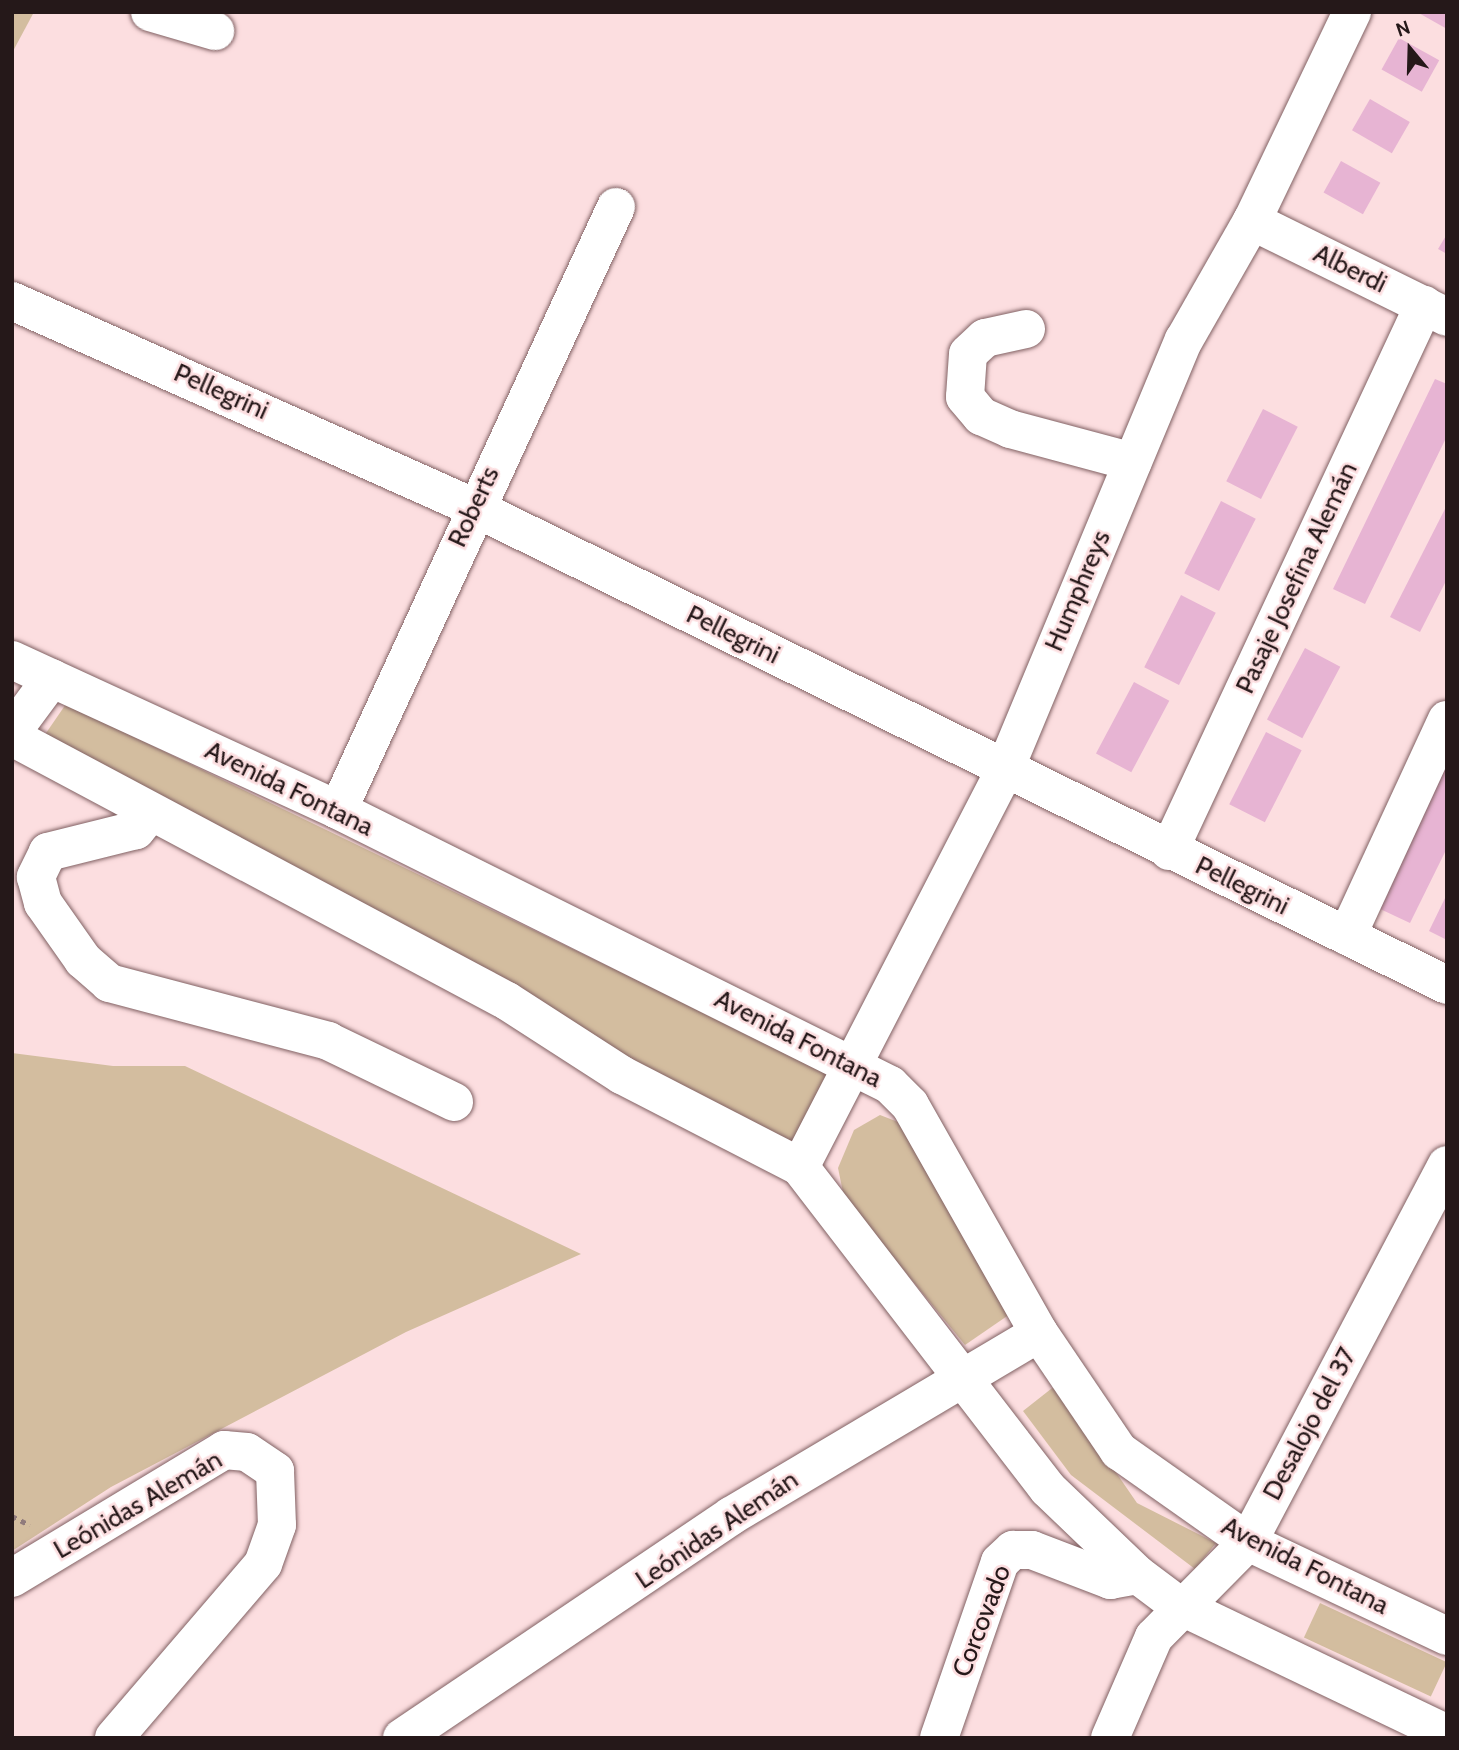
<!DOCTYPE html>
<html>
<head>
<meta charset="utf-8">
<style>
	body { margin:0 }
	#map { position:relative; width:1459px; height:1750px; overflow:hidden; background:#fcdee0; font-family:Cabin,sans-serif }
	div>[style] { position:absolute }
	.green>* { inset:0; background:#d3bd9f; transform-origin:0 0 }
	.building>* { inset:0; background:#e7b4d3; transform-origin:0 0 }
	.path>* { height:4.5px; margin-top:-2.25px; transform-origin:0; background:repeating-linear-gradient(90deg,#907b7c 0 5px,transparent 0 10px) }
	.roads { filter:drop-shadow(0 0 2px #816163) drop-shadow(0 0 2px #816163) }
	.minor>* { height:38px; margin:-19px; padding:0 19px; transform-origin:19px; border-radius:19px; background:#fff }
	span { translate:-50% -50%; white-space:nowrap; text-align:center; line-height:1.15; -webkit-text-stroke:5px #fcdee0; paint-order:stroke }
	.street-label { font-size:26px; color:#251819 }
	.frame { position:absolute; inset:0; border:14px solid #251819; pointer-events:none }
	.north { position:absolute; left:1375px; top:14px; width:70px; height:70px; -webkit-text-stroke:5px #fcdee0; paint-order:stroke; rotate:341deg; font-size:19px; font-weight:700; line-height:28px; text-align:center; color:#251819 }
	.north::after { content:''; display:block; margin:auto; width:24px; height:32px; background:#251819; clip-path:polygon(50% 0,100% 100%,50% 72%,0 100%) }
</style>
</head>
<body>
<div id="map">
	<div class="green">
		<div style="clip-path:polygon(12px 12px,34px 12px,12px 53px)"></div>
		<div style="clip-path:polygon(66px 704px,831px 1074px,793px 1145px,663px 1082px,44px 736px)"></div>
		<div style="clip-path:polygon(12px 1053px,113px 1066px,185px 1066px,581px 1254px,406px 1332px,111px 1487px,12px 1551px)"></div>
		<div style="clip-path:polygon(880px 1115px,911px 1127px,1013px 1312px,965px 1345px,844px 1197px,838px 1168px,854px 1130px)"></div>
		<div style="clip-path:polygon(1056px 1385px,1137px 1503px,1216px 1543px,1195px 1569px,1071px 1475px,1023px 1411px)"></div>
		<div style="left:1320px;top:1603px;width:140px;height:38px;rotate:25deg"></div>
	</div>
	<div class="building">
		<div style="clip-path:polygon(1417px 12px,1447px 12px,1447px 29px)"></div>
		<div style="left:1399px;top:38px;width:46px;height:36px;rotate:29deg"></div>
		<div style="left:1370px;top:99px;width:46px;height:36px;rotate:30deg"></div>
		<div style="left:1341px;top:161px;width:45px;height:36px;rotate:29deg"></div>
		<div style="clip-path:polygon(1447px 234px,1447px 254px,1438px 249px)"></div>
		<div style="clip-path:polygon(1435px 379px,1447px 384px,1447px 436px,1365px 604px,1333px 589px)"></div>
		<div style="left:1263px;top:409px;width:39px;height:81px;rotate:27deg"></div>
		<div style="left:1221px;top:501px;width:39px;height:81px;rotate:27deg"></div>
		<div style="clip-path:polygon(1447px 505px,1447px 579px,1420px 632px,1390px 617px)"></div>
		<div style="left:1181px;top:595px;width:39px;height:81px;rotate:27deg"></div>
		<div style="left:1305px;top:648px;width:40px;height:81px;rotate:28deg"></div>
		<div style="left:1134px;top:682px;width:40px;height:81px;rotate:28deg"></div>
		<div style="left:1266px;top:732px;width:40px;height:81px;rotate:27deg"></div>
		<div style="clip-path:polygon(1447px 763px,1447px 848px,1410px 923px,1378px 908px)"></div>
		<div style="clip-path:polygon(1447px 894px,1447px 940px,1429px 931px)"></div>
	</div>
	<div class="path">
		<div style="left:12px;top:1516px;width:20px;rotate:27deg"></div>
	</div>
	<div class="roads">
		<div class="minor">
			<div style="left:150px;top:12px;width:68px;rotate:16.3deg"></div>
			<div style="left:1252px;top:221px;width:217px;rotate:26.2deg"></div>
			<div style="left:12px;top:301px;width:505px;rotate:24.08deg"></div>
			<div style="left:473px;top:507px;width:1085px;rotate:26.14deg"></div>
			<div style="left:1026px;top:329px;width:42px;rotate:167.6deg"></div>
			<div style="left:985px;top:338px;width:23px;rotate:137deg"></div>
			<div style="left:968px;top:354px;width:43px;rotate:94deg"></div>
			<div style="left:965px;top:397px;width:25px;rotate:50deg"></div>
			<div style="left:981px;top:416px;width:32px;rotate:24deg"></div>
			<div style="left:1010px;top:429px;width:127px;rotate:15deg"></div>
			<div style="left:12px;top:660px;width:359px;rotate:24.7deg"></div>
			<div style="left:338px;top:810px;width:617px;rotate:26.48deg"></div>
			<div style="left:890px;top:1085px;width:28px;rotate:45deg"></div>
			<div style="left:910px;top:1105px;width:262px;rotate:60.5deg"></div>
			<div style="left:1039px;top:1333px;width:143px;rotate:55.9deg"></div>
			<div style="left:1119px;top:1451px;width:158px;rotate:35.2deg"></div>
			<div style="left:1248px;top:1542px;width:220px;rotate:25.3deg"></div>
			<div style="left:12px;top:732px;width:67px;rotate:-53.5deg"></div>
			<div style="left:12px;top:737px;width:561px;rotate:28.07deg"></div>
			<div style="left:507px;top:1001px;width:137px;rotate:32.8deg"></div>
			<div style="left:622px;top:1075px;width:200px;rotate:27.3deg"></div>
			<div style="left:800px;top:1167px;width:406px;rotate:52.4deg"></div>
			<div style="left:1048px;top:1489px;width:124px;rotate:43.7deg"></div>
			<div style="left:1138px;top:1575px;width:50px;rotate:36.9deg"></div>
			<div style="left:1178px;top:1605px;width:298px;rotate:25.6deg"></div>
			<div style="left:338px;top:810px;width:664px;rotate:-65.25deg"></div>
			<div style="left:149px;top:814px;width:21px;rotate:129deg"></div>
			<div style="left:136px;top:830px;width:91px;rotate:166deg"></div>
			<div style="left:48px;top:852px;width:28px;rotate:116deg"></div>
			<div style="left:36px;top:877px;width:27px;rotate:75deg"></div>
			<div style="left:43px;top:903px;width:70px;rotate:54.9deg"></div>
			<div style="left:83px;top:960px;width:35px;rotate:41deg"></div>
			<div style="left:109px;top:983px;width:227px;rotate:14.8deg"></div>
			<div style="left:328px;top:1041px;width:140px;rotate:25.8deg"></div>
			<div style="left:1169px;top:851px;width:603px;rotate:-64.97deg"></div>
			<div style="left:1347px;top:936px;width:238px;rotate:-65.2deg"></div>
			<div style="left:800px;top:1167px;width:448px;rotate:-62.7deg"></div>
			<div style="left:1005px;top:769px;width:465px;rotate:-67.4deg"></div>
			<div style="left:1184px;top:340px;width:137px;rotate:-60.3deg"></div>
			<div style="left:1252px;top:221px;width:232px;rotate:-64.4deg"></div>
			<div style="left:12px;top:1578px;width:248px;rotate:-31.1deg"></div>
			<div style="left:224px;top:1450px;width:23px;rotate:5deg"></div>
			<div style="left:247px;top:1452px;width:34px;rotate:34deg"></div>
			<div style="left:275px;top:1471px;width:54px;rotate:87.9deg"></div>
			<div style="left:277px;top:1525px;width:41px;rotate:109.7deg"></div>
			<div style="left:263px;top:1564px;width:229px;rotate:130.6deg"></div>
			<div style="left:402px;top:1738px;width:397px;rotate:-34deg"></div>
			<div style="left:731px;top:1516px;width:358px;rotate:-30.7deg"></div>
			<div style="left:939px;top:1738px;width:186px;rotate:-70.9deg"></div>
			<div style="left:1000px;top:1562px;width:18px;rotate:-43deg"></div>
			<div style="left:1013px;top:1550px;width:19px"></div>
			<div style="left:1032px;top:1550px;width:84px;rotate:21deg"></div>
			<div style="left:1110px;top:1580px;width:28px;rotate:-10deg"></div>
			<div style="left:1110px;top:1738px;width:110px;rotate:-66.5deg"></div>
			<div style="left:1154px;top:1637px;width:134px;rotate:-45.3deg"></div>
			<div style="left:1248px;top:1542px;width:426px;rotate:-62.2deg"></div>
		</div>
	</div>
	<div class="street-label">
		<span style="left:1350px;top:269px;rotate:26deg">Alberdi</span>
		<span style="left:221px;top:392px;rotate:24deg">Pellegrini</span>
		<span style="left:474px;top:507px;rotate:-65deg">Roberts</span>
		<span style="left:1297px;top:578px;rotate:-65deg">Pasaje Josefina Alemán</span>
		<span style="left:1078px;top:591px;rotate:-67deg">Humphreys</span>
		<span style="left:733px;top:635px;rotate:26deg">Pellegrini</span>
		<span style="left:289px;top:789px;rotate:26deg">Avenida Fontana</span>
		<span style="left:1242px;top:886px;rotate:26deg">Pellegrini</span>
		<span style="left:798px;top:1039px;rotate:27deg">Avenida Fontana</span>
		<span style="left:1310px;top:1424px;rotate:-62deg">Desalojo del 37</span>
		<span style="left:138px;top:1505px;rotate:-30deg">Leónidas Alemán</span>
		<span style="left:717px;top:1530px;rotate:-34deg">Leónidas Alemán</span>
		<span style="left:1305px;top:1566px;rotate:27deg">Avenida Fontana</span>
		<span style="left:982px;top:1621px;rotate:-69deg">Corcovado</span>
	</div>
	<div class="frame"></div>
	<div class="north">N</div>
</div>
</body>
</html>
